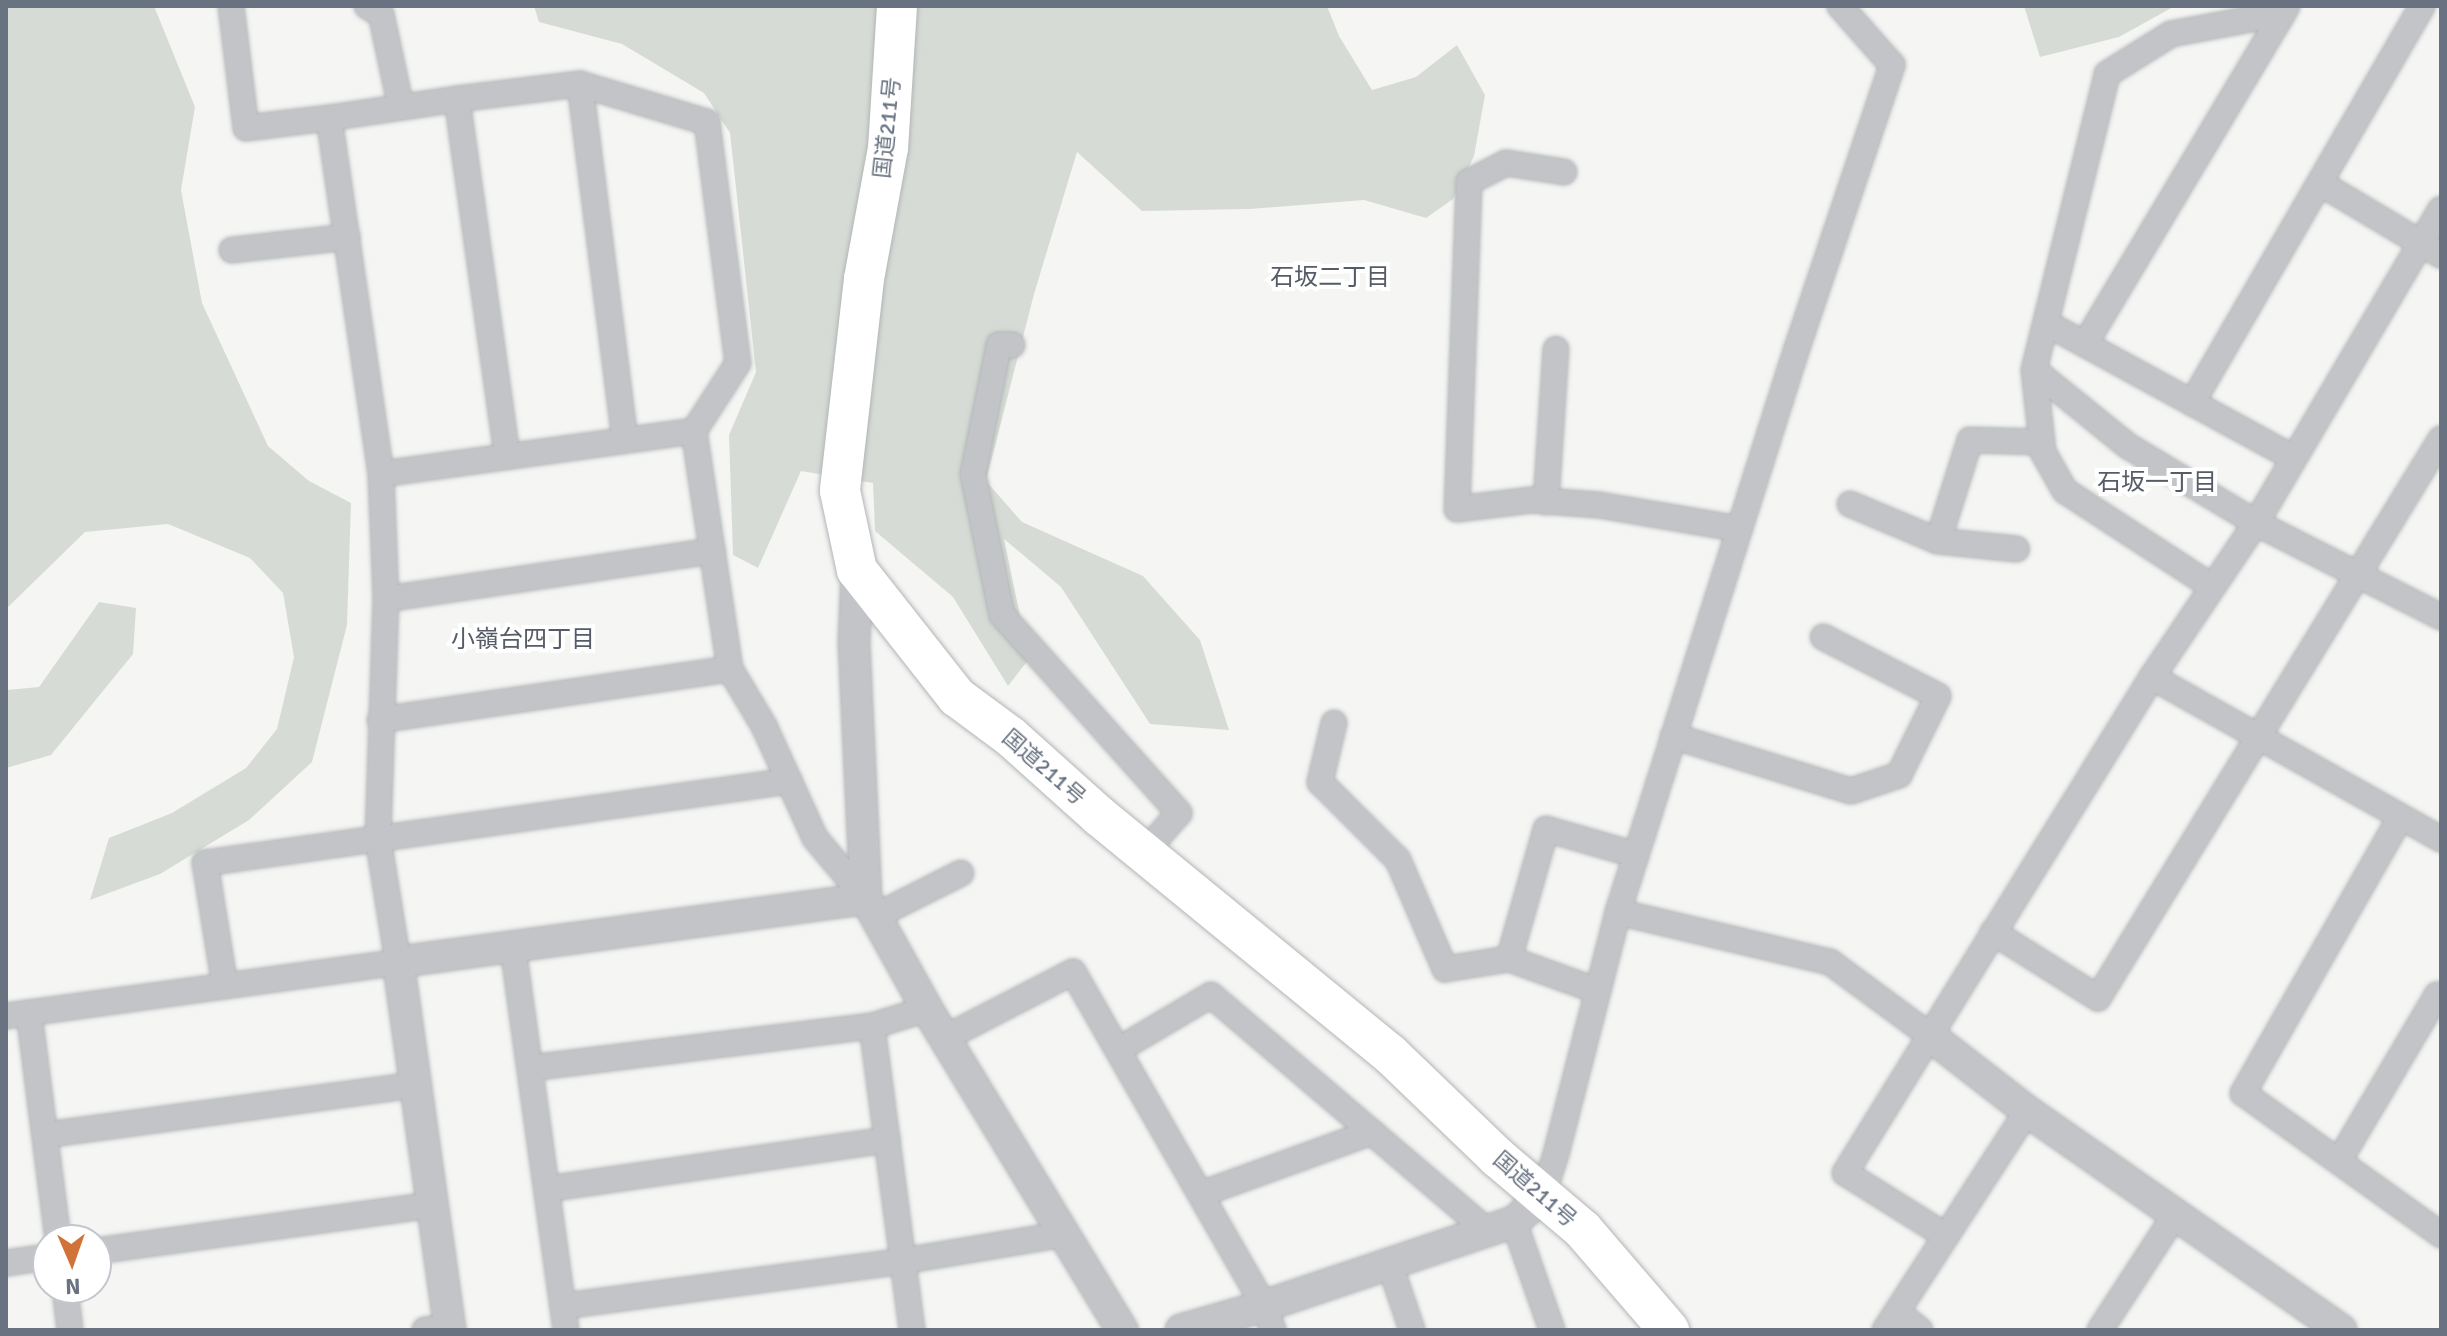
<!DOCTYPE html>
<html>
<head>
<meta charset="utf-8">
<style>
	body { margin:0 }
	#map { position:relative; width:2447px; height:1336px; overflow:hidden; background:#f5f6f3; font-family:Signika,"Noto Sans JP",sans-serif }
	div>[style] { position:absolute }
	.green>* { inset:0; background:#d6dcd5 }
	.roads { filter:drop-shadow(0 0 2px #b2b5b8) drop-shadow(0 0 2px #b2b5b8) }
	.minor>* { height:24px; margin:-12px; padding:0 12px; transform-origin:12px; border-radius:12px; background:#c2c4c8 }
	.tertiary>* { height:30px; margin:-15px; padding:0 15px; transform-origin:15px; border-radius:15px; background:#c2c4c8 }
	.trunk>* { height:40px; margin:-20px; padding:0 20px; transform-origin:20px; border-radius:20px; background:#fff }
	span { translate:-50% -50%; white-space:nowrap; text-align:center; line-height:1.15; -webkit-text-stroke:8px #fff; paint-order:stroke }
	.street-label { font-size:22px; color:#687281 }
	.neighbourhood-label { font-size:24px; color:#555c67 }
	.frame { position:absolute; inset:0; border:8px solid #687281; pointer-events:none }
	.north { position:absolute; left:32px; top:1224px; width:80px; height:80px; box-sizing:border-box; background:#fff; border:2px solid #c3c7cd; border-radius:50%; rotate:178deg; font-size:22px; font-weight:700; line-height:32px; text-align:center; color:#687281 }
	.north::after { content:''; display:block; margin:auto; width:28px; height:36px; background:#d17238; clip-path:polygon(50% 0,100% 100%,50% 72%,0 100%) }
</style>
</head>
<body>
<div id="map">
	<div class="green">
		<div style="clip-path:polygon(6px 6px,154px 6px,195px 107px,181px 190px,202px 303px,268px 446px,309px 481px,351px 503px,347px 625px,312px 762px,249px 820px,160px 874px,90px 900px,109px 838px,172px 813px,246px 768px,277px 729px,294px 657px,283px 593px,250px 558px,168px 524px,85px 532px,6px 609px)"></div>
		<div style="clip-path:polygon(534px 6px,1327px 6px,1339px 36px,1372px 90px,1416px 77px,1457px 45px,1485px 95px,1474px 156px,1453px 199px,1426px 218px,1364px 200px,1250px 209px,1142px 211px,1077px 152px,1034px 294px,986px 481px,1022px 522px,1143px 576px,1200px 640px,1229px 730px,1150px 724px,1061px 587px,1004px 539px,1029px 659px,1008px 686px,953px 597px,875px 531px,873px 483px,801px 471px,758px 568px,733px 555px,729px 435px,756px 372px,730px 133px,704px 93px,622px 44px,539px 22px)"></div>
		<div style="clip-path:polygon(2024px 6px,2175px 6px,2119px 37px,2040px 57px)"></div>
		<div style="clip-path:polygon(99px 602px,136px 608px,133px 654px,51px 755px,6px 768px,6px 690px,39px 687px)"></div>
	</div>
	<div class="roads">
		<div class="minor">
			<div style="left:231px;top:6px;width:123px;rotate:83deg"></div>
			<div style="left:246px;top:128px;width:84px;rotate:-6.9deg"></div>
			<div style="left:367px;top:6px;width:16px;rotate:30deg"></div>
			<div style="left:381px;top:14px;width:95px;rotate:77.9deg"></div>
			<div style="left:580px;top:84px;width:359px;rotate:82.8deg"></div>
			<div style="left:457px;top:99px;width:360px;rotate:82deg"></div>
			<div style="left:1564px;top:172px;width:59px;rotate:-171.2deg"></div>
			<div style="left:1506px;top:163px;width:42px;rotate:152.8deg"></div>
			<div style="left:1469px;top:182px;width:327px;rotate:92.1deg"></div>
			<div style="left:1457px;top:509px;width:75px;rotate:-6.9deg"></div>
			<div style="left:1531px;top:500px;width:68px;rotate:4.2deg"></div>
			<div style="left:1599px;top:505px;width:142px;rotate:9.7deg"></div>
			<div style="left:2320px;top:183px;width:141px;rotate:30.8deg"></div>
			<div style="left:232px;top:250px;width:116px;rotate:-6.4deg"></div>
			<div style="left:2046px;top:323px;width:282px;rotate:28.6deg"></div>
			<div style="left:2085px;top:344px;width:386px;rotate:-59.1deg"></div>
			<div style="left:1012px;top:345px;width:13px;rotate:180deg"></div>
			<div style="left:999px;top:345px;width:132px;rotate:101.4deg"></div>
			<div style="left:973px;top:474px;width:144px;rotate:78.4deg"></div>
			<div style="left:1002px;top:615px;width:266px;rotate:48.2deg"></div>
			<div style="left:1179px;top:813px;width:53px;rotate:131.2deg"></div>
			<div style="left:2034px;top:370px;width:121px;rotate:39deg"></div>
			<div style="left:2128px;top:446px;width:149px;rotate:31deg"></div>
			<div style="left:2256px;top:523px;width:208px;rotate:26.9deg"></div>
			<div style="left:2192px;top:403px;width:459px;rotate:-59.9deg"></div>
			<div style="left:381px;top:474px;width:316px;rotate:-7.8deg"></div>
			<div style="left:1546px;top:502px;width:153px;rotate:-86.3deg"></div>
			<div style="left:1850px;top:504px;width:95px;rotate:22.8deg"></div>
			<div style="left:1938px;top:541px;width:106px;rotate:-72.4deg"></div>
			<div style="left:1970px;top:440px;width:72px;rotate:1.6deg"></div>
			<div style="left:1938px;top:541px;width:79px;rotate:5.8deg"></div>
			<div style="left:2211px;top:586px;width:174px;rotate:-146.9deg"></div>
			<div style="left:2065px;top:491px;width:45px;rotate:-119.4deg"></div>
			<div style="left:2043px;top:452px;width:82px;rotate:-96.3deg"></div>
			<div style="left:2034px;top:370px;width:305px;rotate:-76.1deg"></div>
			<div style="left:2107px;top:74px;width:75px;rotate:-32deg"></div>
			<div style="left:2171px;top:34px;width:114px;rotate:-10.6deg"></div>
			<div style="left:2283px;top:13px;width:8px;rotate:-60deg"></div>
			<div style="left:386px;top:599px;width:330px;rotate:-8.4deg"></div>
			<div style="left:2152px;top:677px;width:331px;rotate:29.3deg"></div>
			<div style="left:380px;top:720px;width:354px;rotate:-8.3deg"></div>
			<div style="left:1334px;top:723px;width:61px;rotate:103.3deg"></div>
			<div style="left:1320px;top:782px;width:110px;rotate:45deg"></div>
			<div style="left:1398px;top:860px;width:119px;rotate:66.7deg"></div>
			<div style="left:1445px;top:969px;width:65px;rotate:-8.9deg"></div>
			<div style="left:1673px;top:736px;width:186px;rotate:17.2deg"></div>
			<div style="left:1851px;top:791px;width:51px;rotate:-18.4deg"></div>
			<div style="left:1899px;top:775px;width:88px;rotate:-63.7deg"></div>
			<div style="left:1938px;top:696px;width:129px;rotate:-152.8deg"></div>
			<div style="left:2400px;top:818px;width:317px;rotate:119.7deg"></div>
			<div style="left:2243px;top:1093px;width:244px;rotate:35.6deg"></div>
			<div style="left:1618px;top:912px;width:218px;rotate:13.3deg"></div>
			<div style="left:1830px;top:962px;width:123px;rotate:36.4deg"></div>
			<div style="left:876px;top:916px;width:95px;rotate:-26.8deg"></div>
			<div style="left:1993px;top:932px;width:124px;rotate:32.2deg"></div>
			<div style="left:2098px;top:998px;width:656px;rotate:-58.47deg"></div>
			<div style="left:513px;top:948px;width:386px;rotate:82.1deg"></div>
			<div style="left:225px;top:986px;width:125px;rotate:-99.2deg"></div>
			<div style="left:205px;top:863px;width:590px;rotate:-7.99deg"></div>
			<div style="left:1598px;top:991px;width:95px;rotate:-160.2deg"></div>
			<div style="left:1509px;top:959px;width:135px;rotate:-74.1deg"></div>
			<div style="left:1546px;top:829px;width:94px;rotate:16.1deg"></div>
			<div style="left:29px;top:1013px;width:229px;rotate:82.7deg"></div>
			<div style="left:6px;top:1016px;width:396px;rotate:-7.8deg"></div>
			<div style="left:398px;top:962px;width:126px;rotate:-99.2deg"></div>
			<div style="left:378px;top:838px;width:239px;rotate:-88.1deg"></div>
			<div style="left:386px;top:599px;width:125px;rotate:-92.3deg"></div>
			<div style="left:381px;top:474px;width:360px;rotate:-98.3deg"></div>
			<div style="left:329px;top:118px;width:129px;rotate:-8.4deg"></div>
			<div style="left:457px;top:99px;width:124px;rotate:-7deg"></div>
			<div style="left:580px;top:84px;width:133px;rotate:16.7deg"></div>
			<div style="left:707px;top:122px;width:243px;rotate:82.7deg"></div>
			<div style="left:738px;top:363px;width:81px;rotate:122.9deg"></div>
			<div style="left:694px;top:431px;width:241px;rotate:81.4deg"></div>
			<div style="left:730px;top:669px;width:66px;rotate:59.2deg"></div>
			<div style="left:764px;top:726px;width:123px;rotate:65.5deg"></div>
			<div style="left:815px;top:838px;width:80px;rotate:50.1deg"></div>
			<div style="left:872px;top:1026px;width:307px;rotate:82.5deg"></div>
			<div style="left:945px;top:1038px;width:144px;rotate:-27.3deg"></div>
			<div style="left:1073px;top:972px;width:385px;rotate:60.2deg"></div>
			<div style="left:1264px;top:1306px;width:26px;rotate:69deg"></div>
			<div style="left:1118px;top:1050px;width:108px;rotate:-30.6deg"></div>
			<div style="left:1211px;top:995px;width:363px;rotate:40.5deg"></div>
			<div style="left:530px;top:1068px;width:345px;rotate:-7deg"></div>
			<div style="left:872px;top:1026px;width:58px;rotate:-17.2deg"></div>
			<div style="left:45px;top:1135px;width:373px;rotate:-7.7deg"></div>
			<div style="left:2339px;top:1161px;width:193px;rotate:-59.4deg"></div>
			<div style="left:2437px;top:995px;width:4px;rotate:14deg"></div>
			<div style="left:547px;top:1189px;width:344px;rotate:-8.2deg"></div>
			<div style="left:1201px;top:1194px;width:182px;rotate:-19.9deg"></div>
			<div style="left:1542px;top:1197px;width:45px;rotate:-72deg"></div>
			<div style="left:1556px;top:1154px;width:250px;rotate:-75.6deg"></div>
			<div style="left:1618px;top:912px;width:589px;rotate:-72.4deg"></div>
			<div style="left:1796px;top:351px;width:302px;rotate:-71.4deg"></div>
			<div style="left:1892px;top:65px;width:79px;rotate:-131.4deg"></div>
			<div style="left:1514px;top:1222px;width:114px;rotate:70.6deg"></div>
			<div style="left:1946px;top:1236px;width:119px;rotate:-148deg"></div>
			<div style="left:1845px;top:1173px;width:583px;rotate:-58.24deg"></div>
			<div style="left:2152px;top:677px;width:186px;rotate:-56deg"></div>
			<div style="left:2256px;top:523px;width:364px;rotate:-59.5deg"></div>
			<div style="left:96px;top:1251px;width:339px;rotate:-7.8deg"></div>
			<div style="left:1389px;top:1262px;width:72px;rotate:71.3deg"></div>
			<div style="left:6px;top:1263px;width:42px;rotate:-8.1deg"></div>
			<div style="left:65px;top:1288px;width:42px;rotate:83.2deg"></div>
			<div style="left:563px;top:1306px;width:343px;rotate:-7.5deg"></div>
			<div style="left:903px;top:1261px;width:163px;rotate:-9.5deg"></div>
			<div style="left:1897px;top:1312px;width:29px;rotate:38deg"></div>
			<div style="left:425px;top:1330px;width:25px;rotate:-7deg"></div>
			<div style="left:1885px;top:1330px;width:261px;rotate:-57deg"></div>
			<div style="left:2100px;top:1330px;width:137px;rotate:-56.9deg"></div>
		</div>
		<div class="tertiary">
			<div style="left:857px;top:570px;width:73px;rotate:92.4deg"></div>
			<div style="left:854px;top:643px;width:256px;rotate:87.3deg"></div>
			<div style="left:866px;top:899px;width:126px;rotate:61deg"></div>
			<div style="left:927px;top:1009px;width:376px;rotate:58.7deg"></div>
			<div style="left:1929px;top:1035px;width:124px;rotate:37.8deg"></div>
			<div style="left:2027px;top:1111px;width:383px;rotate:34.9deg"></div>
			<div style="left:450px;top:1330px;width:372px;rotate:-98deg"></div>
			<div style="left:398px;top:962px;width:472px;rotate:-7.7deg"></div>
			<div style="left:1181px;top:1330px;width:86px;rotate:-16.1deg"></div>
			<div style="left:1264px;top:1306px;width:264px;rotate:-18.6deg"></div>
			<div style="left:1514px;top:1222px;width:38px;rotate:-42deg"></div>
		</div>
		<div class="trunk">
			<div style="left:897px;top:6px;width:142px;rotate:93.6deg"></div>
			<div style="left:888px;top:148px;width:133px;rotate:100.4deg"></div>
			<div style="left:864px;top:279px;width:213px;rotate:96.5deg"></div>
			<div style="left:840px;top:491px;width:81px;rotate:77.9deg"></div>
			<div style="left:857px;top:570px;width:162px;rotate:51.8deg"></div>
			<div style="left:957px;top:697px;width:67px;rotate:36.5deg"></div>
			<div style="left:1011px;top:737px;width:118px;rotate:41.9deg"></div>
			<div style="left:1099px;top:816px;width:376px;rotate:39.3deg"></div>
			<div style="left:1390px;top:1054px;width:149px;rotate:43.9deg"></div>
			<div style="left:1497px;top:1157px;width:113px;rotate:40.3deg"></div>
			<div style="left:1583px;top:1230px;width:132px;rotate:49.3deg"></div>
		</div>
	</div>
	<div class="street-label">
		<span style="left:887px;top:128px;rotate:-84deg">国道211号</span>
		<span style="left:1044px;top:767px;rotate:41deg">国道211号</span>
		<span style="left:1535px;top:1189px;rotate:41deg">国道211号</span>
	</div>
	<div class="neighbourhood-label">
		<span style="left:1330px;top:278px">石坂二丁目</span>
		<span style="left:2157px;top:483px">石坂一丁目</span>
		<span style="left:523px;top:640px">小嶺台四丁目</span>
	</div>
	<div class="frame"></div>
	<div class="north">N</div>
</div>
</body>
</html>
